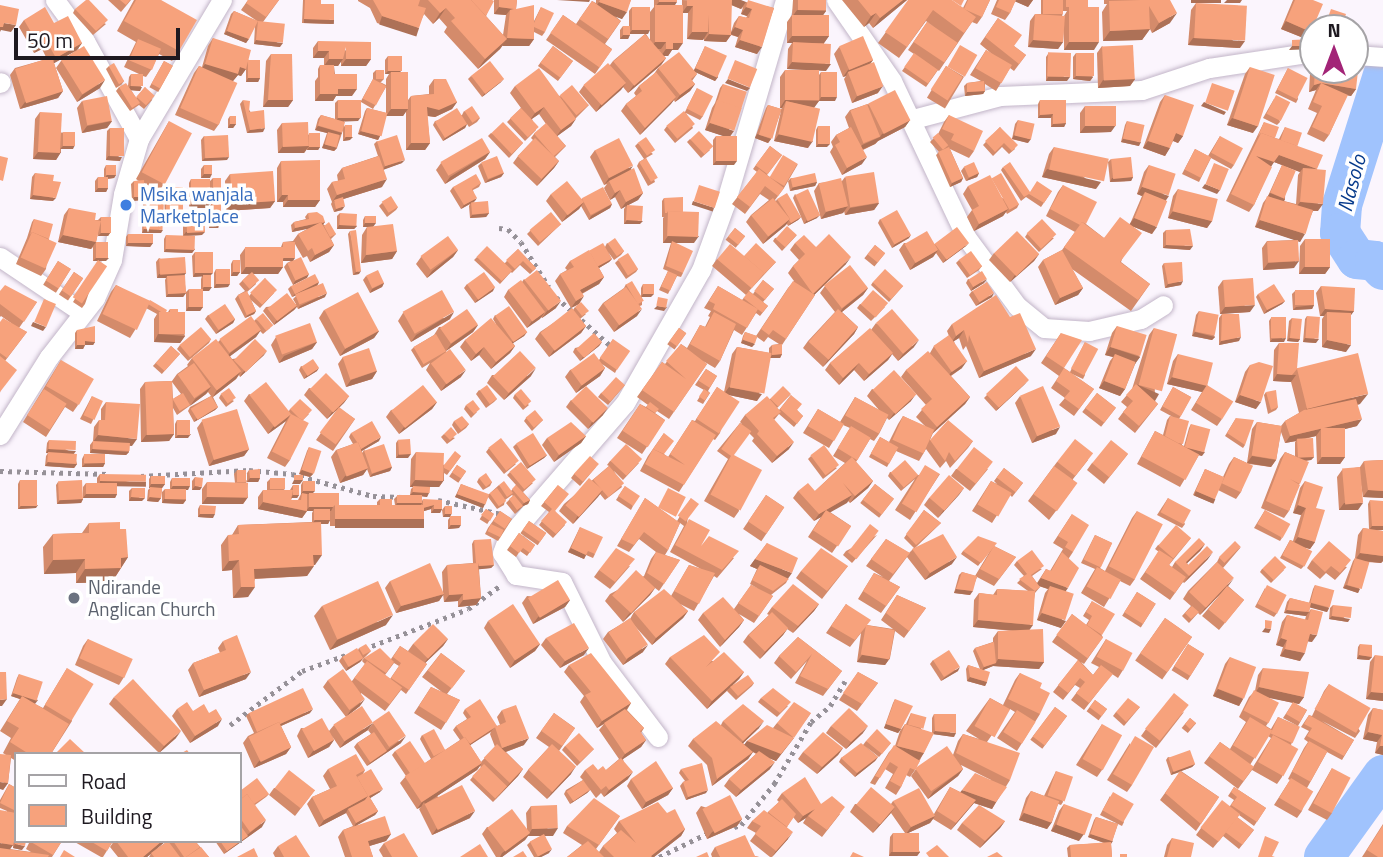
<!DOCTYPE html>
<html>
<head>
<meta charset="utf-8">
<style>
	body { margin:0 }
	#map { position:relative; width:1383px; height:857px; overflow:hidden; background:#fbf5fd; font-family:"Titillium Web",sans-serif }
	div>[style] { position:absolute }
	.river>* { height:40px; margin:-20px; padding:0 20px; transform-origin:20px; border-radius:20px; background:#a0c3fd }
	.path>* { height:4.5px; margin-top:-2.25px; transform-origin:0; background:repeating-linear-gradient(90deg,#969198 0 3.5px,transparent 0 8.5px) }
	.roads { filter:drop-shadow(0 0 2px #c2b5c8) drop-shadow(0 0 2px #c2b5c8) }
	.street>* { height:19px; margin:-9.5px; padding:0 9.5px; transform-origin:9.5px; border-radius:9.5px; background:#fff }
	.wall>* { inset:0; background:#d48b6b; transform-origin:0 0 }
	.shaded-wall>* { inset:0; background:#ad7157; transform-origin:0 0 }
	.building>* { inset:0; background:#f7a27c; transform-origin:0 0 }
	.dots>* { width:19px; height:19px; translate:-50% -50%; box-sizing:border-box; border:4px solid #fff; border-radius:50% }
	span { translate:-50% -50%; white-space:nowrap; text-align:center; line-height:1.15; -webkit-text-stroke:7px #fff; paint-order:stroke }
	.shop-label { font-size:19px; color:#366cbe }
	.left { translate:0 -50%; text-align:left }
	.worship-label { font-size:19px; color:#5b616d }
	.water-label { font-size:21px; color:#063a8b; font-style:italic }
	.legend { position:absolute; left:14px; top:752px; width:228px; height:91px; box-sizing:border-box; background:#fff; border:2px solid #a5a3a6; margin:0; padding:9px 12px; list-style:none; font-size:21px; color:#1e1920 }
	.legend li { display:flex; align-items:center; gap:14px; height:35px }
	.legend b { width:35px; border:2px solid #a5a3a6 }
	.north { position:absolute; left:1299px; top:14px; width:70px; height:70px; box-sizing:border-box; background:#fff; border:2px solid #a5a3a6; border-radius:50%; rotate:0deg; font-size:19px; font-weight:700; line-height:28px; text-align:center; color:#1e1920 }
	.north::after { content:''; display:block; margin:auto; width:24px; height:32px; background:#a22477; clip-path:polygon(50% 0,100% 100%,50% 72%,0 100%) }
	.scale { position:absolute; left:14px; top:28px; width:166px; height:32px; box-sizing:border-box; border:4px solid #1e1920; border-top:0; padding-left:9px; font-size:21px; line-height:24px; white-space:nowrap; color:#1e1920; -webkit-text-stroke:5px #fff; paint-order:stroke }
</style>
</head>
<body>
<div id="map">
	<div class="river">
		<div style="left:1383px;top:75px;width:136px;rotate:107.5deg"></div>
		<div style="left:1342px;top:205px;width:28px;rotate:94deg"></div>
		<div style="left:1340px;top:233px;width:31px;rotate:57deg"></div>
		<div style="left:1357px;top:259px;width:18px;rotate:6deg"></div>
		<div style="left:1375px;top:261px;width:12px;rotate:48deg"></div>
		<div style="left:1324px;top:857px;width:101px;rotate:-54.3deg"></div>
	</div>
	<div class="path">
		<div style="left:499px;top:228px;width:9px;rotate:6deg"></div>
		<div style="left:508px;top:229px;width:18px;rotate:45deg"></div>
		<div style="left:521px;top:242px;width:53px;rotate:58.1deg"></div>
		<div style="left:556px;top:297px;width:75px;rotate:41.8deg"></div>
		<div style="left:0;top:471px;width:108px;rotate:1.6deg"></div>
		<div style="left:141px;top:476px;width:108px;rotate:-3.2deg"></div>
		<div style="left:249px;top:470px;width:43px;rotate:5.3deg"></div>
		<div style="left:292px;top:474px;width:84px;rotate:15.2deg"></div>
		<div style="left:373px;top:496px;width:29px;rotate:2deg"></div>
		<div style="left:438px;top:500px;width:65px;rotate:12.5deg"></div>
		<div style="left:364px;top:649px;width:111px;rotate:-21deg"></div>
		<div style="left:468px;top:609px;width:41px;rotate:-36deg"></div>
		<div style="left:230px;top:725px;width:90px;rotate:-36.9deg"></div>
		<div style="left:302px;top:671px;width:47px;rotate:-20deg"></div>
		<div style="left:734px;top:827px;width:7px;rotate:-16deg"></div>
		<div style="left:741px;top:825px;width:53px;rotate:-51.2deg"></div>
		<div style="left:774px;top:784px;width:72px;rotate:-59.2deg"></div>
		<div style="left:811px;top:722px;width:25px;rotate:-40deg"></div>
		<div style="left:830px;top:706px;width:29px;rotate:-59deg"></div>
		<div style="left:659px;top:857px;width:55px;rotate:-26.1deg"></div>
	</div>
	<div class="roads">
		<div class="street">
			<div style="left:55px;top:0;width:51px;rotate:53.8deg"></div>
			<div style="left:85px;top:41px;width:112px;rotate:61.1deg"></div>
			<div style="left:836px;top:0;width:98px;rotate:55.3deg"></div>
			<div style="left:892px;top:81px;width:173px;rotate:64.6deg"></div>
			<div style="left:966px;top:237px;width:86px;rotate:53.5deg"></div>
			<div style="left:1017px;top:306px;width:35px;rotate:39deg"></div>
			<div style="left:1044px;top:328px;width:45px;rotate:3.8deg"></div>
			<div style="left:1089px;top:331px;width:53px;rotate:-13deg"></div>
			<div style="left:1141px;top:319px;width:26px;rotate:-32deg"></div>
			<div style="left:1355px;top:55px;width:28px;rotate:4deg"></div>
			<div style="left:0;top:83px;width:1px;rotate:-45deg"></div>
			<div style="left:913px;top:119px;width:90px;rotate:-14.8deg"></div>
			<div style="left:1000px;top:96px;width:142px;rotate:-2.4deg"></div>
			<div style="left:1142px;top:90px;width:71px;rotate:-18.2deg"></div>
			<div style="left:1209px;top:68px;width:105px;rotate:-8.7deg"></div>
			<div style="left:0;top:257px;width:100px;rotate:34deg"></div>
			<div style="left:0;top:435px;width:92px;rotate:-57.9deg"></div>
			<div style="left:49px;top:357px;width:75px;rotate:-52.1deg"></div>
			<div style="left:95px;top:298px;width:42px;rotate:-65.9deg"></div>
			<div style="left:112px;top:260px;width:67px;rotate:-80.5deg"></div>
			<div style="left:123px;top:194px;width:57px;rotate:-73.8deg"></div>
			<div style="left:139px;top:139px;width:162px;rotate:-59.2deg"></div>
			<div style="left:658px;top:737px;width:93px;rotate:-127.1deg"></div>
			<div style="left:602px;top:663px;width:90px;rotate:-116.3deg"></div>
			<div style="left:562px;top:582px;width:47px;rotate:-171.3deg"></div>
			<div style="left:516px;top:575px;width:26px;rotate:-122deg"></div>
			<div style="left:502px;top:553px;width:15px;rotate:-70deg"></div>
			<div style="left:507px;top:539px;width:180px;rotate:-49.1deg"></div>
			<div style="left:625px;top:403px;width:153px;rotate:-60.3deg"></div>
			<div style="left:701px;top:270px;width:70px;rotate:-70deg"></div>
			<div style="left:725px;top:204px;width:213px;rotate:-73.6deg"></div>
		</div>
	</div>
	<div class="wall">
		<div style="clip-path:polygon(108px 0,131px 0,121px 12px)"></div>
		<div style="clip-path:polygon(134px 0,161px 0,179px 51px,172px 61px,159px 54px,151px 70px,146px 77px,143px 76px,140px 91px,131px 90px,136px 98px,145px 87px,152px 100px,144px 109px,139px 105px,130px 111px,116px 91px,119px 87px,128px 86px,129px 77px,131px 74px,139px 74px,124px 67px,136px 42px,117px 31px)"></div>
		<div style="clip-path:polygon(248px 0,279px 0,263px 22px,280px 47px,254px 44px,255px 26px,246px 43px,224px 34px,231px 14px,234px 11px,257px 21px,241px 10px)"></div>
		<div style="clip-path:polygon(303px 0,321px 0,321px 4px,332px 24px,302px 23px)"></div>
		<div style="clip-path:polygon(358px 0,492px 0,486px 16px,503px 35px,506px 15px,494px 14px,494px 0,517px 0,516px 9px,534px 21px,541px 7px,545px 32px,542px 36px,534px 32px,534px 39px,529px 46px,503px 45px,500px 49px,478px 69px,444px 32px,447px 27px,439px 18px,433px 24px,424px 14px,414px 35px,377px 23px,370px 8px,358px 1px)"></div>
		<div style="clip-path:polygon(596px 0,631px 0,622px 19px,615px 16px,621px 21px,605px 44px,612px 49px,595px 74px,546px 40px,563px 15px,576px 24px,592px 1px,596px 3px)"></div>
		<div style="clip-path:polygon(evenodd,654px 0,677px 0,675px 5px,682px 5px,682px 0,746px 2px,774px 8px,757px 54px,735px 47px,738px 37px,731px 35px,726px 42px,704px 41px,704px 37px,703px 40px,687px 39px,688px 13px,683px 13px,678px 50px,672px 50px,668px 56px,664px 56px,666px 58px,661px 65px,628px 93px,623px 87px,596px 112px,579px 92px,584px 85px,610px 65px,613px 61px,645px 34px,630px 34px,628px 39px,620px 39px,620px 30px,623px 26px,629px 26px,629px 11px,632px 7px,648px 34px,646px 34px,650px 40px,650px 12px,654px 7px,654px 0,731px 5px,741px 9px,743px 7px,741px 14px,747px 16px,746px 18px,739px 16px,734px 23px,731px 32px,731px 5px)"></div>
		<div style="clip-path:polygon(793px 0,826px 0,826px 11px,823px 15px,829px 36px,824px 43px,826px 71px,819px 70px,819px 75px,821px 72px,835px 101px,819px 101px,814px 107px,808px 148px,774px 141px,781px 111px,771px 139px,768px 143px,755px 138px,766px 108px,768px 105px,781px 109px,782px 108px,780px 108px,780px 77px,785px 70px,812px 70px,787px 69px,788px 49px,792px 43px,787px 43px,787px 22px,792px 15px)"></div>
		<div style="clip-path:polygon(842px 0,907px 0,873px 28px,869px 23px,864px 27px)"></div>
		<div style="clip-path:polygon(909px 0,960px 6px,963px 8px,967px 0,990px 0,982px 17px,977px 24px,972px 22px,939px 71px,934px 67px,938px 70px,926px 87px,902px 71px,914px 54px,908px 50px,927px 22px,938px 30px,926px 21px,899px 58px,878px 43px)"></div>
		<div style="clip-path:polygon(997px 0,1033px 0,1028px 7px,1015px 1px,1010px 13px,1005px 20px,991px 14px)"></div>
		<div style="clip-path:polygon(1041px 0,1063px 0,1063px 13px,1062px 16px,1064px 16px,1067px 11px,1063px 11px,1063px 0,1088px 0,1087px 8px,1094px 50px,1064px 50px,1064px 28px,1063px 42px,1058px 49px,1028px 47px,1030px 21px,1035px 14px,1041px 14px)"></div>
		<div style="clip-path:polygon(1104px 0,1170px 0,1170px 23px,1152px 33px,1150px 29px,1142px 40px,1103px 41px,1102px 12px,1107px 4px,1104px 4px)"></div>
		<div style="clip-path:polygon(1292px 0,1313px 0,1311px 32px,1306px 39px,1281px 29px,1293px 0)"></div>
		<div style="clip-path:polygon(1196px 3px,1240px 48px,1188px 45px,1191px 10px)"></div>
		<div style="clip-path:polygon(75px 9px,106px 24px,93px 35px,73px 13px)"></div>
		<div style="clip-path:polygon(998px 18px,1014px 46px,1026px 55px,1014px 71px,1010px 68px,996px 91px,985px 84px,985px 91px,983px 94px,965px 96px,964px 86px,967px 83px,981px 81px,970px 75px,986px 50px,992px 54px,980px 44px)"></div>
		<div style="clip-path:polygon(24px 20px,54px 23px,82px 43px,77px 50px,100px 88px,77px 102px,56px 68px,61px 61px,77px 50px,54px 63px,63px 91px,58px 98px,20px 109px,10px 75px,15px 68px,47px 59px,42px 49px,34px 53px,19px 27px)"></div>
		<div style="clip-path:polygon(213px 38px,249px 60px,260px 78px,258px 82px,246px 82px,246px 69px,241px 76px,238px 75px,233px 81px,219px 124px,214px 131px,175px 115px,194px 73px,199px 66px,202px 67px,208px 46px)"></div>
		<div style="clip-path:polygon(318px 41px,371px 59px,366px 66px,341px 66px,341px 61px,338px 66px,334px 66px,335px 74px,352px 96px,336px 96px,333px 101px,315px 101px,315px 81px,318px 77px,318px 69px,320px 65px,324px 65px,324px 58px,313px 58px,313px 48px)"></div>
		<div style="left:553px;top:46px;width:25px;height:25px;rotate:37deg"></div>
		<div style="clip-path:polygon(705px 46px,718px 77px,715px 81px,695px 72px,697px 74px,692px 81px,695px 84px,690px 91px,675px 102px,674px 100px,640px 135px,621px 111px,626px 104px,636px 96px,634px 93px,639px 86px,654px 74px,658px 68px,694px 70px)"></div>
		<div style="clip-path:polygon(1102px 46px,1135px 79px,1130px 86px,1098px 88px,1097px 53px)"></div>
		<div style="clip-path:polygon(839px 47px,873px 60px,870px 64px,878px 93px,852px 103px,844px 79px,846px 76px,843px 77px,834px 54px)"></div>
		<div style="clip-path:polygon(1076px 53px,1093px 77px,1090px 81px,1073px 79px,1073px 57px)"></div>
		<div style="clip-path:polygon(271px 54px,293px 100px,288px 107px,263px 107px,266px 61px)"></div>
		<div style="clip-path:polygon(1048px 54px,1067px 81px,1046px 81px,1046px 57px)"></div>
		<div style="clip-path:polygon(388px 56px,400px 72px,408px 100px,411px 96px,429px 94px,429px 86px,434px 79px,457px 102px,452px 109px,435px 117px,427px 116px,430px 143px,425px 150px,406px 150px,406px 111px,403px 116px,386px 116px,380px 136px,378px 140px,358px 134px,365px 111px,367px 108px,386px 113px,386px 87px,373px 109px,361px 102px,358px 121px,344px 121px,344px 127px,345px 125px,350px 140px,343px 141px,343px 130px,337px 148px,334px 151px,322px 148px,327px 133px,315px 130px,318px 119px,321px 115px,335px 119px,335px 103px,338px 100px,361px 101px,373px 79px,373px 73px,376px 70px,384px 79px,381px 82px,380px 82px,386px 85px,386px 79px,389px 74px,385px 74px,385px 60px)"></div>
		<div style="left:164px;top:61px;width:10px;height:30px;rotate:29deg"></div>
		<div style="clip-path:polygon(109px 66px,124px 81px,121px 85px,116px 88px,106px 69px)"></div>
		<div style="left:946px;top:66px;width:21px;height:37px;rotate:31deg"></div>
		<div style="clip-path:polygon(1250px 67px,1253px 133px,1227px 125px,1245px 74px)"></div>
		<div style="clip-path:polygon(1288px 68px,1298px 99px,1296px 103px,1275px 93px)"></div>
		<div style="clip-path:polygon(1313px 70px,1347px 70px,1356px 89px,1351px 96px,1347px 95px,1329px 135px,1324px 142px,1307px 134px,1317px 113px,1308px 109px,1316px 90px,1309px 92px,1310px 74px)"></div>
		<div style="clip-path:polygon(471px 76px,501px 82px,482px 97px,468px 79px)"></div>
		<div style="clip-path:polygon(723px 84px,730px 136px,734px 165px,713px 165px,713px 140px,716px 136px,724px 136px,705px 130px,712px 108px,715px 103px,720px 88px)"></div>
		<div style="clip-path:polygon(515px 86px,560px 96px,589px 105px,576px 118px,571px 126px,557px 136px,566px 146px,555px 157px,559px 161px,554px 168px,537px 186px,513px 163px,518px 156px,533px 140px,531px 138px,534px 134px,546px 124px,539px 114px,532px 119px,536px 130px,525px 141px,507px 122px,521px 108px,510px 93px)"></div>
		<div style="clip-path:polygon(697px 88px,703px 116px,700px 120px,686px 113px,693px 128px,675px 143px,664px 130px,667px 126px,685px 112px)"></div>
		<div style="clip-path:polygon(1165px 95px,1183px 136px,1178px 143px,1173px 141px,1165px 156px,1143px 148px,1160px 102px)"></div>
		<div style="clip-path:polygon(1274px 99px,1280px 122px,1277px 125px,1263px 118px)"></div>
		<div style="clip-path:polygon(243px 100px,263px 132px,247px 133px,240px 104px)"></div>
		<div style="clip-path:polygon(1040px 100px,1066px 123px,1064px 127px,1051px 127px,1051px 118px,1038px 118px,1038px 104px)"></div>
		<div style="clip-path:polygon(82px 101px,112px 121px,107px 128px,82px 133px,77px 108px)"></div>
		<div style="clip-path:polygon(868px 104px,910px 120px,905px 127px,878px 141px,875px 144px,863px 150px,862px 164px,842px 175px,830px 152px,833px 147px,831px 142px,836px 135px,849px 128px,845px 117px,850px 110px)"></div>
		<div style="clip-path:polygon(1085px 106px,1111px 132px,1080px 133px,1080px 113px)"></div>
		<div style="clip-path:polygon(464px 111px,480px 118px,477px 122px,469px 127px,467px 124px,465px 128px,443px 141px,433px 125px,435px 121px,462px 115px)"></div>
		<div style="clip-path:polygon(40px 112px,62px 133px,63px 132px,73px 149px,61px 149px,61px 152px,56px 160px,33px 159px,35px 119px)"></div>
		<div style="clip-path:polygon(949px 115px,974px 151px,969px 158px,950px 149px,963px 178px,961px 182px,950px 187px,936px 155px,939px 152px,930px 142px,938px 134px,944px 122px)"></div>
		<div style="clip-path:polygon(230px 116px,236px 124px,233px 128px,228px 128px,228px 119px)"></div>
		<div style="clip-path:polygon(1018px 120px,1028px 143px,1012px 139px,1015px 124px)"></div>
		<div style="clip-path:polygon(169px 121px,164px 184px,159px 191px,144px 183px,145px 197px,142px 200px,132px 201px,131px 184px,134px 181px,139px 181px,136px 179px)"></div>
		<div style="clip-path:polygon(1127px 121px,1139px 146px,1121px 142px,1125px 125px)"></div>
		<div style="clip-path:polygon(evenodd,1264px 122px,1275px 138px,1279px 139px,1285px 127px,1297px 146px,1317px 169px,1318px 211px,1313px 211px,1300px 242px,1298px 241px,1294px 268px,1263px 270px,1262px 248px,1267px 241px,1296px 240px,1255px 227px,1263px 203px,1268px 196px,1282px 165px,1274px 162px,1271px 166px,1254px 205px,1249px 212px,1226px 201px,1264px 122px,1286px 167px,1300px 172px,1298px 175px,1296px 204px,1284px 201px,1285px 199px,1286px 167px)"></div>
		<div style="clip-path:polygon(282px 123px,308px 134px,320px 147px,318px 150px,307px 150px,307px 149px,304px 153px,278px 153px,277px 130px)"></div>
		<div style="clip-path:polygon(818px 126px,827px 147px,816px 147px,816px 130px)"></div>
		<div style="clip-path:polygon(1000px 127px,1015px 149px,1009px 154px,1002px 147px,993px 156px,983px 145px)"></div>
		<div style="clip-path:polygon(110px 128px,120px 161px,106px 160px,107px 131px)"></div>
		<div style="clip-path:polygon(491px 133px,523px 143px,509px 158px,488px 136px)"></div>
		<div style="clip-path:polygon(204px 136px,227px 160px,202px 161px,201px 140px)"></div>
		<div style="clip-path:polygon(1220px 136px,1234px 165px,1231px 169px,1211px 158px,1199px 182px,1182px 174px,1195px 149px,1208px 156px)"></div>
		<div style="clip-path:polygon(690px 139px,710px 150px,701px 158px,687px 142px)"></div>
		<div style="clip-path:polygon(377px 141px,402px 163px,384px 169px,382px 187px,343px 199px,342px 210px,334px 212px,331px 204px,332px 202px,327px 189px,332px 182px,338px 181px,337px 175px,342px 168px,378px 156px,374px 144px)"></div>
		<div style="clip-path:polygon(638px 143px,653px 154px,646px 158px,655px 182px,648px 186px,637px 166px,639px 162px,644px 159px,635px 146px)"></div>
		<div style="clip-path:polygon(770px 146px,782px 155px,767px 175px,770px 177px,798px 164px,784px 188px,775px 200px,776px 201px,777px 199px,801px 217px,798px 220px,788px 226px,787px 224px,763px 244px,746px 222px,751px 215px,769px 200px,760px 194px,745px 214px,732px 204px,757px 172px,753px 169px)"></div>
		<div style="clip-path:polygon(1054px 147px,1096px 189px,1042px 177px,1049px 154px)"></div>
		<div style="clip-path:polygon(595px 150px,631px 169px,643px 193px,638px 200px,628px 205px,640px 224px,624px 224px,624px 209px,626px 206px,621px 209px,615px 197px,610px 200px,604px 188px,607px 184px,604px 185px,590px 157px)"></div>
		<div style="clip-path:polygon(490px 152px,485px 159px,445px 184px,436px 170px,441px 163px)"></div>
		<div style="clip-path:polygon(1111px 159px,1133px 177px,1131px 181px,1110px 182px,1108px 162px)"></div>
		<div style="clip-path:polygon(281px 161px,320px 200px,315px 207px,283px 207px,283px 202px,277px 202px,277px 168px)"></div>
		<div style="clip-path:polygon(481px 163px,504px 173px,501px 177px,485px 183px,478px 166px)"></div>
		<div style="clip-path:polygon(106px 165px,116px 175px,114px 178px,108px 179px,108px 188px,106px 192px,95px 192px,95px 181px,98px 177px,104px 177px,104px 169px)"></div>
		<div style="clip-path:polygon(204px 165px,210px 178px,201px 178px,201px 169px)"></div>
		<div style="clip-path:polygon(1149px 165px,1166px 200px,1152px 234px,1134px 227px,1121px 262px,1150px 284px,1131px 311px,1072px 269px,1083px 288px,1078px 295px,1055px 305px,1038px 267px,1043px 260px,1062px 250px,1075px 232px,1046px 216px,1058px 192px,1063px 185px,1086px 224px,1104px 238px,1130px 224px,1142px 196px,1137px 194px,1144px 172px)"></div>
		<div style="clip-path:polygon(964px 167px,979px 173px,977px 177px,966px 181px,961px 171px)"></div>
		<div style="clip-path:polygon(1003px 167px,1029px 192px,1052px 191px,1041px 207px,1026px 197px,1021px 201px,1001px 170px)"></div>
		<div style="clip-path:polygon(35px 173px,53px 181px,53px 201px,30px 199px,32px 177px)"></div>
		<div style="clip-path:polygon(230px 174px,275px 201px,270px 208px,226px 211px,225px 181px)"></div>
		<div style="clip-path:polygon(845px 177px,879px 203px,874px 210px,845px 215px,844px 211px,843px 213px,821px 219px,814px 191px,819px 183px,842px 181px)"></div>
		<div style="clip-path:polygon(213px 178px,219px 203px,220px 224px,218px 228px,209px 228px,210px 206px,211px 204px,210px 204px,210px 181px)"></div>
		<div style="clip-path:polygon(791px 178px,817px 182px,815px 186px,790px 191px,788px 181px)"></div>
		<div style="clip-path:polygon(191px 179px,207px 208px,189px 208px,189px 183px)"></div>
		<div style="clip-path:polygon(481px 183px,479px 187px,473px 190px,475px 201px,473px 202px,489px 213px,486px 217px,470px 218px,469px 206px,470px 204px,461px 209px,450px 191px,453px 187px)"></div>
		<div style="clip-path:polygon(968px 186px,1019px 204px,1017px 208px,1007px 214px,1006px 212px,1003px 216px,974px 231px,967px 217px,972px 210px,963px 194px)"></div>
		<div style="clip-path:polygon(166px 187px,183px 215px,181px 218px,165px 219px,164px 191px)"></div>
		<div style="clip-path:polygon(1178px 189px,1212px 221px,1207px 228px,1168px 218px,1173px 196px)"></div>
		<div style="clip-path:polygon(551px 194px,582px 199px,612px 204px,610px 208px,589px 220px,581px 206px,579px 209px,562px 222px,546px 201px)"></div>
		<div style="clip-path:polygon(795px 194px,817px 218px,804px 224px,793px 198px)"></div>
		<div style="clip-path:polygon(664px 198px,683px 212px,694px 243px,676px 243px,683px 273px,681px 277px,677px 276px,668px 294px,659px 290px,668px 271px,663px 269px,671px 243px,663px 243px,663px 218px,664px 217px,662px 217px,662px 201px)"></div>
		<div style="clip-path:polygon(145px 200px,161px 233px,142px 233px,143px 204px)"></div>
		<div style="clip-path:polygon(382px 203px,398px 207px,396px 210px,387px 217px,379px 206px)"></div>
		<div style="clip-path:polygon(69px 208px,95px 220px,98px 220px,101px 217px,110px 233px,108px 236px,98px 236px,98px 233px,96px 242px,106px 261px,100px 261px,85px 304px,82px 308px,73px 302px,98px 261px,93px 261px,93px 247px,91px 249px,58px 242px,64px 215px)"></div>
		<div style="clip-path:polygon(186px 213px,202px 235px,183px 236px,183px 216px)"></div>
		<div style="clip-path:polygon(308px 213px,325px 222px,323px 224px,336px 234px,331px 239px,334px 245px,329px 252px,310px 262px,307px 256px,303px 258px,295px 244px,293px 260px,309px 274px,293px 285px,284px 267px,287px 263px,291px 261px,283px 261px,283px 267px,278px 274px,253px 274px,256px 284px,247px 292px,249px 296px,265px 278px,274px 293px,260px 308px,251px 300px,256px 311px,254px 314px,245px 318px,235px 299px,238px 295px,245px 291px,239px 284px,249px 274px,241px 274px,240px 255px,245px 248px,281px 247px,283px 242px,293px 241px,298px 234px,309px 228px,292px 232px,291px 225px,294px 222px,306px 219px,305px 217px)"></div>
		<div style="clip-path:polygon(340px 213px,357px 226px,354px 229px,337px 229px,337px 216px)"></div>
		<div style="clip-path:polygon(365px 216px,373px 227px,397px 251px,392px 259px,361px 263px,362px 235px,367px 227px,372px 227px,363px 227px,363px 220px)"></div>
		<div style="clip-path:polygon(34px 219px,49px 239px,46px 269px,41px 276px,16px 264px,27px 238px,32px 222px)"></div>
		<div style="clip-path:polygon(880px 219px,909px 238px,892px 248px,878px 223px)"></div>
		<div style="clip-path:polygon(561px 224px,538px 246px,527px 234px,530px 231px)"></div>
		<div style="left:735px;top:228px;width:13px;height:15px;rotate:39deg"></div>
		<div style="clip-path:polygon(1166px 230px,1190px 250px,1163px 248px,1163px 233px)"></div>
		<div style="clip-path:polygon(350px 231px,359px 274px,353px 275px,348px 234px)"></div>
		<div style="clip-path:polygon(128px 234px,153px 243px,150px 247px,126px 246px,126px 237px)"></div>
		<div style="clip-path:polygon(1027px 234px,1054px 238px,1039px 252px,1025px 237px)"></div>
		<div style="clip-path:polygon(166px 235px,195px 249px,192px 253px,164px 252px,164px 239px)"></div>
		<div style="clip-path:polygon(797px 235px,782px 251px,773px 241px,775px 238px)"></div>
		<div style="clip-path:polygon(1305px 239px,1330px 267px,1325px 274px,1299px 274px,1300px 246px)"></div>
		<div style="clip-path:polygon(607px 243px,624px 251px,621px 255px,614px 260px,608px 252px,612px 259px,609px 262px,599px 268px,604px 277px,599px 284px,582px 294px,579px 304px,571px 308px,555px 281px,560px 274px,567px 270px,565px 268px,570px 261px,605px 247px)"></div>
		<div style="clip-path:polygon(795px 243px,816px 247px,846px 264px,814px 295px,815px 295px,782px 345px,782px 354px,780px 358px,770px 358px,757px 401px,729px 395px,720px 433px,715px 440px,713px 439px,679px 492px,640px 471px,648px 456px,664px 433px,664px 454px,668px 457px,692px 420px,695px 421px,717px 387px,724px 392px,732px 354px,737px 347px,769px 353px,769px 348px,772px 345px,779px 344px,768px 337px,764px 342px,757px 337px,752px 347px,741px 343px,743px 336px,745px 332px,756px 336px,788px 288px,794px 281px,788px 273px,793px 266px,799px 260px,790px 250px)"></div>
		<div style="clip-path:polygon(904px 243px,934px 244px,966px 246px,943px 263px,936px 253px,933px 257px,910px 270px,899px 250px)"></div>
		<div style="left:875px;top:245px;width:13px;height:17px;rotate:39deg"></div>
		<div style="clip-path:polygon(518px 249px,536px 268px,530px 274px,520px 265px,512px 273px,511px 272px,500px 284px,474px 260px,477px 257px,505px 263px)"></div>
		<div style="clip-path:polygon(458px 250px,453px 257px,427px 278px,416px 264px,421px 257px)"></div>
		<div style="clip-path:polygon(195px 252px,211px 275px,209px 291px,203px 291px,203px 307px,200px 311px,186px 311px,186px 292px,189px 289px,201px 289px,201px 279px,202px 276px,193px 277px,192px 256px)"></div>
		<div style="clip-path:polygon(994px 253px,1039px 254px,1034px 261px,1010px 282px,989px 260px)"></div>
		<div style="clip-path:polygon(744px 256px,776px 262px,749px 291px,753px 294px,763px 280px,774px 289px,763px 302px,768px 306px,760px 316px,756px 313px,742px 335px,734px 330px,720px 361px,715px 368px,703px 361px,707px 364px,669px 419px,657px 411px,655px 413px,665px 420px,642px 454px,617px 438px,640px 404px,646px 407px,648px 405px,637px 397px,662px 362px,665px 364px,681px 344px,687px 348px,700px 325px,705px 327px,710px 317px,708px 316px,711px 311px,704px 308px,718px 286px,742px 300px,748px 293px,746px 295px,712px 266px,717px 259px)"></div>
		<div style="clip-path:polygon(159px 258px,186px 273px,184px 275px,186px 293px,183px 297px,166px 297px,165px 280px,166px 278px,157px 278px,156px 262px)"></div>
		<div style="clip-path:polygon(233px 260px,240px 272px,237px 276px,231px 276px,231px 264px)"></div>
		<div style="clip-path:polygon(618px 260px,638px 269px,636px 272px,626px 279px,615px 263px)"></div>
		<div style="clip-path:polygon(959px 260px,982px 266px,979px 270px,967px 278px,956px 263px)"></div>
		<div style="left:58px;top:261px;width:15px;height:28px;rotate:32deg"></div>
		<div style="clip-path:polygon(1164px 263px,1181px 285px,1165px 288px,1162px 266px)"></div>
		<div style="clip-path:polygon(216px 269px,228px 287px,214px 288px,214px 273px)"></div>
		<div style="left:74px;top:272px;width:11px;height:27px;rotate:34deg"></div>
		<div style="clip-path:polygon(366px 276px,384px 283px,382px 287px,370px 293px,363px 280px)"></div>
		<div style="clip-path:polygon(524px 279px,556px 308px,542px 318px,541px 317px,527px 328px,504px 297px,508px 290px,522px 282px)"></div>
		<div style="clip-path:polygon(968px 279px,984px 283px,971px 291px,966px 283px)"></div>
		<div style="clip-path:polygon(1223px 280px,1250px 312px,1220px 314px,1218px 287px)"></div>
		<div style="clip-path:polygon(319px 282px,317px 286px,292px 297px,288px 289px,291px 286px)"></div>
		<div style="clip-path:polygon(873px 282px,903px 286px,889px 302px,871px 285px)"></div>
		<div style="clip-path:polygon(467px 284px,493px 291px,475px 303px,464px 288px)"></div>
		<div style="clip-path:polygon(626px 284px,641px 296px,641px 288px,643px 284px,651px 297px,642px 297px,642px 305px,640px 306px,637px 316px,614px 332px,598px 310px,603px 303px,624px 288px)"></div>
		<div style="clip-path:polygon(116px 285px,166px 312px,168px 312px,170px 309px,178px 312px,185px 336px,180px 343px,154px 342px,154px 319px,157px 314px,146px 308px,135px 330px,130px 338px,97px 321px,111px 292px)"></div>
		<div style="clip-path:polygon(825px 286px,868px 288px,863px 295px,842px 312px,858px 327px,854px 334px,823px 367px,803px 348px,808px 341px,835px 312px,820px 293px)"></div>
		<div style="clip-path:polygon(1321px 286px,1354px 311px,1351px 314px,1346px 352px,1322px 347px,1322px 319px,1324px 316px,1320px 316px,1316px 293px)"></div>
		<div style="clip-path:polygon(0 291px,37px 302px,19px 328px,27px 332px,5px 361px,0 393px,0 322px,11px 323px,1px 316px,0 317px)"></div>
		<div style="clip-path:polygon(972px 291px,992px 297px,976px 306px,969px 295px)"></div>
		<div style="clip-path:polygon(1295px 291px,1314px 305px,1312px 309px,1293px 310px,1292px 294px)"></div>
		<div style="clip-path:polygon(1258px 294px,1285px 301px,1282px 304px,1264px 314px,1256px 297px)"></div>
		<div style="clip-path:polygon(296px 296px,325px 297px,298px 309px,297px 307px,294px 310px,274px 325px,263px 311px,266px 307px,296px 304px,293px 299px)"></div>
		<div style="clip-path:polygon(860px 304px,885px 307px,871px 321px,857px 308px)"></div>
		<div style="clip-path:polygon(575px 307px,586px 314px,580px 319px,586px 326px,581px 333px,549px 357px,535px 339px,540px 332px,573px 310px)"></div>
		<div style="clip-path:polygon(324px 310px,379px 331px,374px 338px,340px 356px,319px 318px)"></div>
		<div style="clip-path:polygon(1199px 311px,1215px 337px,1212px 340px,1192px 336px,1196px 315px)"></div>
		<div style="clip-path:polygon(403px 313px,450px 319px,411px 342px,398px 321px)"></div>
		<div style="clip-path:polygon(1222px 314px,1239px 341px,1219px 345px,1219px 318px)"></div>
		<div style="clip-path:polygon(208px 315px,235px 319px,233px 323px,216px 334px,205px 319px)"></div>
		<div style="clip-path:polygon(495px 315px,527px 332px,524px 336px,513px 343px,515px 346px,510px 353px,491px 369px,479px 355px,471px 361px,460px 347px,465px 340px,496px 324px,493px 319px)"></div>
		<div style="clip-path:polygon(1307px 316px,1316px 343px,1303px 342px,1305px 319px)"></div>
		<div style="clip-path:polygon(1271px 318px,1284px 342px,1270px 342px,1269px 321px)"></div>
		<div style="clip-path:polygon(1292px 318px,1300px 339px,1298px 342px,1287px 341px,1289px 321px)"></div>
		<div style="clip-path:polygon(evenodd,256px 319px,270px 328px,263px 334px,260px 331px,256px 337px,230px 356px,232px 359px,264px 355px,240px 377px,239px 375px,236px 379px,213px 397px,218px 407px,215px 410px,194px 422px,188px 411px,190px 407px,211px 396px,208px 392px,206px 394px,177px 415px,173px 408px,174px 434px,169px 441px,141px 442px,140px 389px,145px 382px,172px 381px,177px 374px,188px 366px,187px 365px,192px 358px,218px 342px,220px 340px,254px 321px,256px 319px,172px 382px,181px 394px,173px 399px,172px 382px)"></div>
		<div style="clip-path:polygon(876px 323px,914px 347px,898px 361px,892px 354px,888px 360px,864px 381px,854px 370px,839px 385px,825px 370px,830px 363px,871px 330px)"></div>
		<div style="clip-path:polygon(952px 324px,1031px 356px,979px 378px,966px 346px,963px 350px,959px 338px,954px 341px,962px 368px,951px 376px,970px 397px,965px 404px,933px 433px,930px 440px,973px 441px,968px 448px,950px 468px,946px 461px,940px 468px,926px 449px,919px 461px,896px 451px,887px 467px,869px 457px,880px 437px,889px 442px,898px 424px,903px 416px,926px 427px,916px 417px,926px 405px,901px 377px,906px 370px,930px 353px,934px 346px,949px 336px,947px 331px)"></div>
		<div style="clip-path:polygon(478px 325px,473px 332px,446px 351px,461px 377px,441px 391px,426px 370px,430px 363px,422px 368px,411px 350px,414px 347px,434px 335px,439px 327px)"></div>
		<div style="clip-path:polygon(1117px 326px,1140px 357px,1136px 362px,1125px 389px,1120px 396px,1099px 388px,1110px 361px,1113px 357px,1105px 355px,1112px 333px)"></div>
		<div style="left:679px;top:328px;width:9px;height:20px;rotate:36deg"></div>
		<div style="clip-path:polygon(1154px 328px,1155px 401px,1158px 404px,1135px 433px,1118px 419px,1127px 407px,1121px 402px,1132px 389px,1149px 335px)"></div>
		<div style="clip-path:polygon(77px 330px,95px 342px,93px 345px,85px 345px,83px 349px,75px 349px,75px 333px)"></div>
		<div style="clip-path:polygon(1061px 333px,1064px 368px,1070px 372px,1085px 342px,1085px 375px,1083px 379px,1072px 374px,1094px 389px,1074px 416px,1059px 405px,1065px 398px,1051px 388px,1059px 376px,1041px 363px)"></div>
		<div style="clip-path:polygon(276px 337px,317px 342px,312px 349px,279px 363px,271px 345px)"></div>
		<div style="clip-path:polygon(211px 339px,209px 343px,188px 361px,177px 349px,180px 345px)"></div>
		<div style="clip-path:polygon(613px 339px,617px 369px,615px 373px,602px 364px,605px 368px,600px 376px,576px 393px,565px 377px,570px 370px,599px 360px)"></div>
		<div style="clip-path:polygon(602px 342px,599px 346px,580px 361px,573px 352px,575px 348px)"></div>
		<div style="clip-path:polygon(1279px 343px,1297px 369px,1297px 368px,1360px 404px,1357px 405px,1357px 426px,1345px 429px,1345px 457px,1340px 464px,1317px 464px,1316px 436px,1305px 439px,1314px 457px,1311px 460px,1306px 461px,1299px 485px,1289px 511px,1284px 518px,1261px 508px,1280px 459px,1285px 452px,1295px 456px,1295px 442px,1296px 441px,1285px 443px,1281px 432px,1276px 460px,1271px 467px,1249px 464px,1241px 492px,1236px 499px,1218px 490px,1212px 503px,1193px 495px,1205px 469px,1223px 477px,1229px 464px,1234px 457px,1247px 463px,1252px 429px,1257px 422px,1281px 426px,1285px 421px,1299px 413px,1291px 382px,1273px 381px,1274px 350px)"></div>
		<div style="left:171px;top:346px;width:12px;height:27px;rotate:42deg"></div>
		<div style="clip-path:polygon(1178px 354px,1207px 385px,1222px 419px,1217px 426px,1191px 410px,1202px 392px,1167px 384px,1173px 361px)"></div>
		<div style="clip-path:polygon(343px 357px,377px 371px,372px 379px,346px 387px,338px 364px)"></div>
		<div style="clip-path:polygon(61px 360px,78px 405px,73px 412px,65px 407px,46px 437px,23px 422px)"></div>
		<div style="clip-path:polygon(1250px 365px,1256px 409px,1235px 402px,1245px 372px)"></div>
		<div style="clip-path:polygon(301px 366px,317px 371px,304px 379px,299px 370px)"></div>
		<div style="clip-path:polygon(706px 369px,717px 376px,708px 391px,710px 393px,703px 404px,697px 401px,704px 390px,695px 385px)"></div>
		<div style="clip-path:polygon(492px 375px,531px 376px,504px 400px,487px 383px)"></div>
		<div style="clip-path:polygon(1026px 383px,996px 411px,984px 398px,987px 395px)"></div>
		<div style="clip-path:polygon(625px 385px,608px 405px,598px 397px,601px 393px)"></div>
		<div style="clip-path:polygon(1173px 387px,1191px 397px,1179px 419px,1182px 445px,1184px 446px,1189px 428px,1191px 424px,1202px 456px,1199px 455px,1180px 487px,1137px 464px,1155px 431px,1163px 435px,1167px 420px,1170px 416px,1173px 417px,1160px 410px)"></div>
		<div style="clip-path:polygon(309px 388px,349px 396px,339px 408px,355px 419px,333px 451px,316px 440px,337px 410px,327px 419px,304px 395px)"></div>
		<div style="clip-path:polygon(872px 389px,911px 401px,889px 420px,887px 418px,879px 434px,874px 441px,870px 439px,856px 462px,873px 481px,868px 488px,850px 503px,848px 501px,830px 512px,851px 526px,832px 553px,808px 537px,821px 517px,814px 521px,793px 498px,798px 491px,815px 491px,845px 463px,833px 456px,850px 428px,843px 425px,829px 448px,803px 433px,818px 409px,840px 422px,855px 397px,879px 410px,867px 396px)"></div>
		<div style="clip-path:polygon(479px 390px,497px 399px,494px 402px,486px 408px,476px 394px)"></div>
		<div style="clip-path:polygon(1266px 392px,1278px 407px,1276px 410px,1268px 414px,1264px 395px)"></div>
		<div style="left:1097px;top:393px;width:24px;height:24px;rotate:38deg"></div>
		<div style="clip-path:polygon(221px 394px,234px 401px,226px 407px,219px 398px)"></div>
		<div style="clip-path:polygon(249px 394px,289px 411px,290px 409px,309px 414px,303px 420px,290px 460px,285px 467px,267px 458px,286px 421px,268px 434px,244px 401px)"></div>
		<div style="clip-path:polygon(515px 394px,529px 405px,523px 410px,513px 398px)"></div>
		<div style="clip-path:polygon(791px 394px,777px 408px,779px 410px,791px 395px,797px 410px,803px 416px,794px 427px,779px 414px,774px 420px,789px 449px,772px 463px,752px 441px,754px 438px,749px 433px,732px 454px,739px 511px,734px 518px,704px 501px,728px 459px,717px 451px,740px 423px,742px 424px,740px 422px,745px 415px,770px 399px)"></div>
		<div style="clip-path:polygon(92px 396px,93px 420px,91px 424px,80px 419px)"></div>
		<div style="clip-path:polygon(1020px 396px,1056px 434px,1032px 443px,1015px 403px)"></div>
		<div style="clip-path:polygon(571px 400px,603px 415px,588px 429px,566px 407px)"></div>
		<div style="clip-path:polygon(106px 402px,132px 446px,129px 445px,129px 452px,126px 455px,90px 453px,90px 445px,93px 441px,94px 427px,99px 420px,101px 420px,101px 409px)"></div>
		<div style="clip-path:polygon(437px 402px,432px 409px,399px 434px,386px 417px,391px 410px)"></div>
		<div style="clip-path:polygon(466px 405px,477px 412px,471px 418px,464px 409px)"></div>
		<div style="clip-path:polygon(526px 418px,543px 420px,532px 431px,524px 421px)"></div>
		<div style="clip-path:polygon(1236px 418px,1245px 445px,1243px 448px,1225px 436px)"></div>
		<div style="clip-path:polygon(177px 420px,188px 438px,175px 438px,175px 424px)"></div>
		<div style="clip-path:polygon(202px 421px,249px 449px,244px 456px,209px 466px,197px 428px)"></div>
		<div style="clip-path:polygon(454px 421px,469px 424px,466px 428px,458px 434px,452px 425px)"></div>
		<div style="clip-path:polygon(351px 433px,379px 441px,362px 451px,362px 453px,364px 450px,392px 467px,390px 471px,370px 477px,367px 469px,363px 475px,340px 483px,331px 457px,336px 450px,353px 444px,349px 437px)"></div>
		<div style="clip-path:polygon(444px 434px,455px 438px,447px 444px,441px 437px)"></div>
		<div style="clip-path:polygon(586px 436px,581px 443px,554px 462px,542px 445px,547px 438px)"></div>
		<div style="clip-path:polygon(49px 440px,74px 454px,77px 464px,74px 468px,45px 466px,46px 456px,48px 453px,46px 453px,47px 443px)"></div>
		<div style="clip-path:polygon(398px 440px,408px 458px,396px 458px,396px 443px)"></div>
		<div style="clip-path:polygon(516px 444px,547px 455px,544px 458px,527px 469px,513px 447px)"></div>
		<div style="clip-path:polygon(309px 447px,313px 474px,310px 477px,299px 474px,307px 451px)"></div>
		<div style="clip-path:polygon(489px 448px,516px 464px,504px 474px,486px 452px)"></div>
		<div style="clip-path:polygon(416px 452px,444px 465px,461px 456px,447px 475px,444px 473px,444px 480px,439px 487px,430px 487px,427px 497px,422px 496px,422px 501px,423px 499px,442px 509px,440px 513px,431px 513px,431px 509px,424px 511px,419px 526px,330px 526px,330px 520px,328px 524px,321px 524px,315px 565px,314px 565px,307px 576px,255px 579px,248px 597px,233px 598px,232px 570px,222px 571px,221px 545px,228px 535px,232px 535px,238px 525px,312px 522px,312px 513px,313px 511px,307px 511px,302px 518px,258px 509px,258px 497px,263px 490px,267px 490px,267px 482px,270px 479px,285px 490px,290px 490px,293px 485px,299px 495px,297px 498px,292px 498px,291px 500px,298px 500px,301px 494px,301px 485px,303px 481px,313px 493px,339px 505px,377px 505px,377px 502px,380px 499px,391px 505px,395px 505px,394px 499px,397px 496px,410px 495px,411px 489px,413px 487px,410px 487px,411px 459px)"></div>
		<div style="clip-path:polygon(1128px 454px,1104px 484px,1087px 470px,1092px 463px)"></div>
		<div style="clip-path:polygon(84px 455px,105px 463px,103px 467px,82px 467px,82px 459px)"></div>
		<div style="clip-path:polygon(811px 456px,837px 468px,823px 479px,808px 459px)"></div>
		<div style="clip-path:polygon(1088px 460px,1073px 479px,1072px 490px,1049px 520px,1028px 501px,1057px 462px)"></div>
		<div style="clip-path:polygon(1383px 460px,1383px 498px,1363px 497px,1361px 485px,1358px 510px,1339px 510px,1337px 477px,1342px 470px,1360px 467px,1364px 461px)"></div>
		<div style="clip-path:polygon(610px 461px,639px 463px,623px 480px,614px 471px,622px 487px,605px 500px,600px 494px,573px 524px,559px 511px,564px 504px,609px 466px,607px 465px)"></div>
		<div style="left:457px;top:465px;width:11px;height:14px;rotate:34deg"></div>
		<div style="clip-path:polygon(596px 467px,580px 486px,571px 478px,574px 474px)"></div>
		<div style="clip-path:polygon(1004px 468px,1023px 483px,1012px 497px,1010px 495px,992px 523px,972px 511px,991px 481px,997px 484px,994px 481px)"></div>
		<div style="clip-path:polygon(956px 469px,988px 469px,970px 491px,951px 476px)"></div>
		<div style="clip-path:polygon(237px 470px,247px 481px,246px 483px,248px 497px,243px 504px,202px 504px,202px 489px,207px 482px,235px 483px,234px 474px)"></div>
		<div style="clip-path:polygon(249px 470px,260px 478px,258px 482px,247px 482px,247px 473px)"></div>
		<div style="clip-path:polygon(510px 472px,533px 483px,523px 492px,530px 500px,528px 504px,523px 506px,515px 514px,506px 503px,513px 496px,512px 495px,505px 500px,504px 505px,497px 509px,488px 497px,483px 508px,455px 497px,461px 484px,488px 495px,499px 485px,511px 491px,516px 485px,507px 475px)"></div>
		<div style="clip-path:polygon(890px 472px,918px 475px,940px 474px,910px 520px,895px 510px,915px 479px,901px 491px,888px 476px)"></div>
		<div style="clip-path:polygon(100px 474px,144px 486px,117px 485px,117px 494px,115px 498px,83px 498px,83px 487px,86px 483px,97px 483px,97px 478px)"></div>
		<div style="clip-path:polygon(151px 476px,165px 484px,162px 488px,161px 498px,158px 502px,147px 501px,148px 490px,150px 488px,149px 488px,149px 479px)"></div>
		<div style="clip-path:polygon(195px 477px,200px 490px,192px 490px,192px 481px)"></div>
		<div style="clip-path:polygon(172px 478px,188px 490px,186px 490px,186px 500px,183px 504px,162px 503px,162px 492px,165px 489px,170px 489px,170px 482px)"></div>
		<div style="clip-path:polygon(479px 478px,492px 482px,490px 486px,483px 490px,477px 482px)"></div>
		<div style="clip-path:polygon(20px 480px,36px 508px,18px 509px,18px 484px)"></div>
		<div style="clip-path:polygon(1305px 481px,1316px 508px,1315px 542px,1310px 549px,1306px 548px,1304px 566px,1301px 569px,1280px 558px,1290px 540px,1293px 541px,1301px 515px,1293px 513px,1300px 488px)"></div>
		<div style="clip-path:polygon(58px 482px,83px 499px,81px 503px,57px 504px,56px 485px)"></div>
		<div style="left:875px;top:484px;width:24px;height:24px;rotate:38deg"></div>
		<div style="clip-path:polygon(558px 485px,555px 511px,565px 525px,553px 538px,539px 525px,549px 512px,541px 506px)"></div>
		<div style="clip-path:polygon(625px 486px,633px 506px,631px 510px,616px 500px)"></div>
		<div style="clip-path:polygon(132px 488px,142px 501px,129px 501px,129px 491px)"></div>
		<div style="clip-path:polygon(964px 488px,938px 518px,924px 505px,929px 498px)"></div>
		<div style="left:766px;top:495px;width:22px;height:41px;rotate:34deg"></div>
		<div style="clip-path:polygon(645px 498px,677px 521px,691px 498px,687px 523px,701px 546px,734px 558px,717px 578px,714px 576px,694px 611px,680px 604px,688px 611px,683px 618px,652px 645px,633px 624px,643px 652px,623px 665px,603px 639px,608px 632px,630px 619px,634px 612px,671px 596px,689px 565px,701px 569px,670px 552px,684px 526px,680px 523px,668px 550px,665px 555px,680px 560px,659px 591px,655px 588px,650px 595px,623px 622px,605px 601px,610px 594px,644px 576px,651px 559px,656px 552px,639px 539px,629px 552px,617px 546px)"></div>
		<div style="clip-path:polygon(1168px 498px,1185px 524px,1182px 528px,1157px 515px)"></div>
		<div style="clip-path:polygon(1370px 500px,1383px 530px,1376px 530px,1383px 531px,1383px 561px,1381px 563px,1367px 562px,1358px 593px,1343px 588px,1353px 561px,1355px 558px,1358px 535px,1363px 528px,1369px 529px,1368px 504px)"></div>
		<div style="clip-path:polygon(200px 505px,213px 518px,198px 517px,198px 509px)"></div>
		<div style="clip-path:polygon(445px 506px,450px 516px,459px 528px,448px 529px,448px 520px,450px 517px,443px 517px,442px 510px)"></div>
		<div style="left:486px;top:509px;width:9px;height:12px;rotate:32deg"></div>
		<div style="clip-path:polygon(924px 510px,941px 523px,915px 548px,952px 564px,925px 580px,907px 557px,889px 581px,900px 587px,881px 613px,858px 599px,874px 573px,883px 577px,866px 566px,886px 539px,909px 553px,914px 548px,904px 538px)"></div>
		<div style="clip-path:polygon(1265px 510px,1282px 538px,1280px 541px,1254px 528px)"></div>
		<div style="clip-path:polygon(500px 511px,512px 519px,498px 541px,485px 534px,488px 528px)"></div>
		<div style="clip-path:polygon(1137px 511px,1135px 579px,1130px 586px,1120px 581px,1104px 607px,1081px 593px,1095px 569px,1081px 563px,1095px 535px,1112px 543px,1100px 568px,1105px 571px,1132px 518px)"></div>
		<div style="clip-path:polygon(1072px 514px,1073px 552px,1069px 558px,1066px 591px,1061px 628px,1037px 620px,1045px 593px,1048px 589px,1039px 586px,1040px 587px,1035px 593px,1029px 630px,1044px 662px,1039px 669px,993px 666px,983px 670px,987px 682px,985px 686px,967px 681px,966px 669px,968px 665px,980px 669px,973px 651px,975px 648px,993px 642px,993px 638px,998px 631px,1013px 631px,973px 627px,974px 600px,979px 593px,993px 595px,997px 589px,1028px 591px,1017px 583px,1024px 576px,1014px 565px,1017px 561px,1042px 569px,1032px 576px,1037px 583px,1046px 569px,1050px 571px,1063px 549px,1053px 543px)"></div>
		<div style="left:529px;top:521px;width:21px;height:15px;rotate:35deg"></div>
		<div style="clip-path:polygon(89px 523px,120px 529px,128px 557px,112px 582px,76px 583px,76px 573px,44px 574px,43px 547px,53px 534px,82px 533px)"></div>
		<div style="clip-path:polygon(580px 527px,595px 554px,593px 558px,586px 555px,584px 559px,568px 552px)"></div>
		<div style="clip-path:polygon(519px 533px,535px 545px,527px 556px,520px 551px,516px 557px,507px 550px)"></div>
		<div style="clip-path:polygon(877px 535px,852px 563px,843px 555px,846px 551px)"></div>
		<div style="clip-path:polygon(1191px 538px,1169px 565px,1172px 567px,1175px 562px,1205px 544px,1200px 551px,1187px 563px,1188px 565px,1208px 559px,1184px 583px,1183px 582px,1170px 600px,1140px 579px,1159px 552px,1155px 549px,1158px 545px)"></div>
		<div style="clip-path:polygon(474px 540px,494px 565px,491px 568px,479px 569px,481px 598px,476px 605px,458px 607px,458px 601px,444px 602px,443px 594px,439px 601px,396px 613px,385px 588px,390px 581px,443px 592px,442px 572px,447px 565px,473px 563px,472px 544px)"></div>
		<div style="clip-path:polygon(767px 543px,788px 579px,786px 583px,771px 595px,773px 596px,754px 623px,739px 614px,744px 620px,739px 627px,720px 647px,698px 620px,703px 613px,734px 609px,751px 585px,759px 589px,750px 584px,757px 569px,750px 566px)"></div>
		<div style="clip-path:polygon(994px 546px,1016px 557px,994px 586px,977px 577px,970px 595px,954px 593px,959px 575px,962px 572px,975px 576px,990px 551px,978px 566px,961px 554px,963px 551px)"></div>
		<div style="clip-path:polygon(1241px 547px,1223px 568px,1228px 586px,1244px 600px,1219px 630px,1202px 616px,1224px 590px,1200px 615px,1198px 613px,1189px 623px,1182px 616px,1191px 606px,1183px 599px,1188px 591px,1217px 562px,1219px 558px)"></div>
		<div style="clip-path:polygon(1312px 560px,1347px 567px,1335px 580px,1326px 573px,1320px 579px,1307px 568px)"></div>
		<div style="clip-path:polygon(630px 566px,610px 589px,594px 577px,599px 570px)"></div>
		<div style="clip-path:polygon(848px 566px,822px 599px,796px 578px,801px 571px)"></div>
		<div style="clip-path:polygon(1262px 569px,1284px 570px,1271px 583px,1260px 572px)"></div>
		<div style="clip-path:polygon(1315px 585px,1329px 608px,1327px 612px,1310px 607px,1309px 612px,1311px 609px,1312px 642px,1308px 641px,1300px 661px,1280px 656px,1283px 647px,1276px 645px,1282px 622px,1287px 615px,1305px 620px,1306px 616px,1284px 613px,1287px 602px,1290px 598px,1309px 603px,1313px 589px)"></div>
		<div style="clip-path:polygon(1265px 588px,1277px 613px,1274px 617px,1255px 607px)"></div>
		<div style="left:1137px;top:592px;width:22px;height:28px;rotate:32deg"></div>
		<div style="clip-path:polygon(897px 595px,926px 608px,904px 638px,895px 631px,890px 658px,885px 665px,857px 662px,861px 633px,850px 647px,826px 633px,846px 604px,867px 625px,893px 629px,881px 620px)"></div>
		<div style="clip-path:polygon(527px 596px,570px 600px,565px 607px,533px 624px,522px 603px)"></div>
		<div style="clip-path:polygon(1092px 601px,1102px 636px,1103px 637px,1084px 664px,1081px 662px,1093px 675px,1099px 667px,1091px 663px,1106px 639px,1123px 670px,1118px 678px,1112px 674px,1084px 710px,1071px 700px,1080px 688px,1075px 685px,1063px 700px,1053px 692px,1078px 660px,1052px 642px,1072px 614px,1086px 625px,1089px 620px,1083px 616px)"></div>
		<div style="clip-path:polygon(819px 604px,814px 611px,793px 633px,787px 629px,783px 635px,760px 659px,743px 642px,748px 635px,769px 615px,767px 614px,772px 607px)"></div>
		<div style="clip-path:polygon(1333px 605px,1348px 622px,1329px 619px,1330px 608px)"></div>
		<div style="clip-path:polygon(322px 606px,386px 625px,330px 650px,314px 616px)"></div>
		<div style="left:1165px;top:618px;width:33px;height:52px;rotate:35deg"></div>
		<div style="clip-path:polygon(488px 621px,540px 644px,535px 651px,510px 668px,484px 628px)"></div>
		<div style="clip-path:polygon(798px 637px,842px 671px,823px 696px,795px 683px,807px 661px,791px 679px,774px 663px,779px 656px)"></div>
		<div style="clip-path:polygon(546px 638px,584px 655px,560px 668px,541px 645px)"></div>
		<div style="clip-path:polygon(88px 639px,124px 677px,119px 685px,75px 665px,83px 646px)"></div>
		<div style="clip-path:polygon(evenodd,448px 639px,443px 646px,425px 663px,427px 664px,406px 694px,401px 690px,385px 711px,361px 693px,360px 706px,346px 717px,323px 687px,328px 680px,352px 681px,365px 664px,362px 661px,364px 658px,391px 659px,400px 646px,411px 653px,408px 651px,413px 644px,448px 639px,394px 663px,399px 666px,390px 679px,385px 675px,394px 663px)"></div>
		<div style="clip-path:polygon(223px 641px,246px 679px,199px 697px,188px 670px,193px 663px,220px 653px,218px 648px)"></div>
		<div style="left:1188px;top:644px;width:19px;height:31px;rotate:32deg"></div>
		<div style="clip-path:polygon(1360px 644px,1372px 657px,1369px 660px,1357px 659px,1358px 647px)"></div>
		<div style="clip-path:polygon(359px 648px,371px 651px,360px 662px,346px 671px,339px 661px,342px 657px,358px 650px)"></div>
		<div style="clip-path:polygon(441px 653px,465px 671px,447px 694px,460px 700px,441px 730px,414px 713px,431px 687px,442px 692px,422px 677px)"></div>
		<div style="clip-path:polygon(1375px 655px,1383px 701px,1366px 699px,1370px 662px)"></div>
		<div style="clip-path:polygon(670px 657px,713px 661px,744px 672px,739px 679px,733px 685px,754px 683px,752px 686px,736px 700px,727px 691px,728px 690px,707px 709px,665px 664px)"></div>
		<div style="clip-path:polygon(1230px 657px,1243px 699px,1239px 706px,1213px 696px,1225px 664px)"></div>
		<div style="clip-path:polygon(933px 660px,958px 671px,941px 681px,930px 664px)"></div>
		<div style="clip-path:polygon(569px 665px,631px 703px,627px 710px,644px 728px,641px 733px,646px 740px,641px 747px,623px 759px,628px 779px,604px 797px,601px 793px,596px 798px,588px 787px,590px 790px,587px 793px,570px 804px,564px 794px,566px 790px,583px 780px,580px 777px,585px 770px,606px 770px,619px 759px,599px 730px,604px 724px,597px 728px,580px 702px,584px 696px,564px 672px)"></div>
		<div style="clip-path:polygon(67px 668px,72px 721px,51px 754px,16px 754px,16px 761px,11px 758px,8px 783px,3px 790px,6px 755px,3px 753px,11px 738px,0 731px,20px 699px,11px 696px,17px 678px,19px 674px,35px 704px,43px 708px)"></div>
		<div style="clip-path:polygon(evenodd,1263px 668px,1304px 697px,1299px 704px,1294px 703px,1307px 710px,1298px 726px,1291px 745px,1282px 777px,1277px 784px,1252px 770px,1238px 789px,1204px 763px,1220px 742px,1230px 749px,1246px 722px,1239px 717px,1249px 697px,1255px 691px,1258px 675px,1263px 668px,1268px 697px,1293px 703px,1283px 718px,1298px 726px,1278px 717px,1271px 729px,1266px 726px,1268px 723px,1268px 697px,1263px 668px,1268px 736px,1271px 738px,1253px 767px,1250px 765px,1268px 736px)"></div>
		<div style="clip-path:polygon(858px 672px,878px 683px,857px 711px,839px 700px)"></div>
		<div style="clip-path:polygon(1020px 673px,1040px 688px,1040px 714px,1017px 751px,997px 738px,1015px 712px,1010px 709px,987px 742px,1010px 780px,992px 809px,974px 803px,951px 830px,933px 819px,930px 823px,908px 833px,920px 852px,917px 856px,889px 856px,890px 837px,893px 833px,905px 833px,891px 813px,873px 833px,850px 812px,855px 804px,891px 804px,893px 801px,934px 814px,950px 787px,960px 792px,991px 780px,961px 765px,963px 769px,958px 776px,928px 799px,911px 776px,916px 769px,953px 755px,958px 741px,963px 734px,979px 739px,966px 731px,990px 698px,1003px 705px,1015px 680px)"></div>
		<div style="clip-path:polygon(1329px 684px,1360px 731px,1355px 738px,1322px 721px,1354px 740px,1342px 760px,1327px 752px,1307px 788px,1302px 811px,1297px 818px,1274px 805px,1290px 780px,1288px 779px,1304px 748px,1308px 742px,1304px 739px,1309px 731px,1301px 727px,1309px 715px,1312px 716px,1324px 691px)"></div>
		<div style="clip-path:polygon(114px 697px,176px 738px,159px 753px,109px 704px)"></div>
		<div style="clip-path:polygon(761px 698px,788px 706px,777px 717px,758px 702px)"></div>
		<div style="clip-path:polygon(895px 699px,901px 729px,898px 733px,884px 728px,893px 703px)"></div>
		<div style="left:1095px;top:700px;width:15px;height:14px;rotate:37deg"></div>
		<div style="left:1055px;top:707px;width:15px;height:41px;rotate:37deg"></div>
		<div style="clip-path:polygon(1140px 707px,1124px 726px,1113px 716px,1116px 712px)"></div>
		<div style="clip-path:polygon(1373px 708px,1383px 710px,1383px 755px,1375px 753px,1377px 742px,1363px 739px,1368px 715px)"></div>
		<div style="clip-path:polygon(177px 709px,209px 713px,218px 726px,190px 743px,172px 716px)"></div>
		<div style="clip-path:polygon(evenodd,465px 709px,497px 726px,500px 725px,497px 717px,502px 710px,524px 745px,506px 752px,523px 769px,518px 776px,493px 802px,470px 780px,481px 767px,480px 766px,477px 770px,437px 796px,470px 818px,432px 835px,419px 809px,421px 807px,417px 809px,400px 783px,406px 776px,392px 755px,395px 751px,425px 763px,431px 759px,420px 739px,422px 735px,445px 750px,460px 740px,453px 730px,456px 726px,467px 719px,463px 713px,465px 709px,491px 732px,490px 734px,495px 747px,481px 762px,470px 745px,491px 732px)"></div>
		<div style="clip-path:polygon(1184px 712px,1156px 748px,1141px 736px,1146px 729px)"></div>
		<div style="clip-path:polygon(249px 713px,310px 713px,281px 726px,291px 747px,286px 754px,254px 768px,243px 743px,248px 736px,254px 733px,246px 716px)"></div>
		<div style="clip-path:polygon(554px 713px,575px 728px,559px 751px,571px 774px,547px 799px,523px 777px,528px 770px,549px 747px,536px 738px)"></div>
		<div style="clip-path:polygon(811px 713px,776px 761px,770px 758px,770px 769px,736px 797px,724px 786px,729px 779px,756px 754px,753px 752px,748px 759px,712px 786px,707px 765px,688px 746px,693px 739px,721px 725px,723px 721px,759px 728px,743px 743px,745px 745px,747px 741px,773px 728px,777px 723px)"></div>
		<div style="clip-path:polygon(911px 713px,922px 730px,932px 733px,932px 718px,934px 714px,954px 737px,933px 734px,915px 770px,910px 777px,906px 775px,901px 787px,896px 795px,885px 788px,893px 774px,885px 769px,875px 785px,870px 783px,889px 752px,895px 746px,900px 731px,905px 724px,906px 724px)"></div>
		<div style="left:1190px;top:718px;width:8px;height:13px;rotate:40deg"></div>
		<div style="clip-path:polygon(373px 723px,401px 743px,367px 766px,354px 747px,357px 743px,371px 734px,368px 730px)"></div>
		<div style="clip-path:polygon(1102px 724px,1102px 770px,1097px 777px,1076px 765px)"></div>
		<div style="clip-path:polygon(334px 725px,368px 730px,340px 748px,332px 736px,334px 740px,329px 747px,308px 758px,297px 736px,301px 728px,329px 731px)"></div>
		<div style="clip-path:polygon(831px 726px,863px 733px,846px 749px,826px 733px)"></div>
		<div style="clip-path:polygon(866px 741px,891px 743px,879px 757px,865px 746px,878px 757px,875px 761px,855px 777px,839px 762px,841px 758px,863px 745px)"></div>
		<div style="clip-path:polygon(1130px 743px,1132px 785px,1127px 792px,1107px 780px)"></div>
		<div style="clip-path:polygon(565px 746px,594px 749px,577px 766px,562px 750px)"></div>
		<div style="clip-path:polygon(843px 748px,838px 755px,817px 774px,798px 759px,803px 752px)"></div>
		<div style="clip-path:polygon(1168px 757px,1195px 764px,1192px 767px,1181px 771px,1219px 797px,1196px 831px,1160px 800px,1180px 772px,1171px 775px,1166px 760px)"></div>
		<div style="clip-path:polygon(1332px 768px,1332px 813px,1327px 820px,1308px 810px)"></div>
		<div style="clip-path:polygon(328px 769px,365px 770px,363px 774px,380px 792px,370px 798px,378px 811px,375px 815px,356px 825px,391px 834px,386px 841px,369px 846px,373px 857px,345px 857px,338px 837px,343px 830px,353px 826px,346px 813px,319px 827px,307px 804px,312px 797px,330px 789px,323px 776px)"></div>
		<div style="clip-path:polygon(681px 769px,706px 793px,686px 800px,680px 786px,683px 782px,685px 781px,679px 773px)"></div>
		<div style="clip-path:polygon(1056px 771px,1063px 802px,1061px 805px,1058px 804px,1052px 822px,1047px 829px,1019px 820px,1026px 798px,1031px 791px,1044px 796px)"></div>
		<div style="clip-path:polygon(631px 779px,673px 788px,668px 795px,642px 809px,627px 786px)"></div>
		<div style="clip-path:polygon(9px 784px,16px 788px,16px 827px,13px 844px,16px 833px,16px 841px,22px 850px,13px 848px,13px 845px,10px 849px,31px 852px,26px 849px,30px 841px,62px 841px,52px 857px,0 857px,7px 811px,0 808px,0 800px)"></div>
		<div style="clip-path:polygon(1234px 787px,1266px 808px,1254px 826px,1239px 815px,1237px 817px,1254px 830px,1239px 849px,1223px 836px,1213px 848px,1196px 835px,1201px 828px,1230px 806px,1234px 800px,1228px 796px)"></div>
		<div style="clip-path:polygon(274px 788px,315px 790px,295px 816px,269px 795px)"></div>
		<div style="clip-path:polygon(240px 791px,269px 794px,266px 797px,255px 805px,262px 827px,224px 854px,215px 841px,240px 841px)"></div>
		<div style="clip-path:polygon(782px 793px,821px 804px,840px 814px,822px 837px,803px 823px,806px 818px,798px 823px,793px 817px,787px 827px,788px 839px,772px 857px,770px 857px,750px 841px,756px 833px,747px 828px,752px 821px,767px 813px,779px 802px,777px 800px)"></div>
		<div style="clip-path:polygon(1110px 796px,1124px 822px,1122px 826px,1118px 824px,1111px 844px,1112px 857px,1068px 857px,1067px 848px,1070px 845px,1104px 843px,1088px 837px,1094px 820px,1096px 817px,1118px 824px,1100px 815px)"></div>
		<div style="clip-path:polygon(1064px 804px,1079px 841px,1051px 831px,1059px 811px)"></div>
		<div style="clip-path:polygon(531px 806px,553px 836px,545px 836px,549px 853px,541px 857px,534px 857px,527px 845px,530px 842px,541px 836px,528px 836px,525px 840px,502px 857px,496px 857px,482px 834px,487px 827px,527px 829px,526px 813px)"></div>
		<div style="clip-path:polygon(701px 806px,742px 819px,737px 826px,707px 839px,696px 813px)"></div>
		<div style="clip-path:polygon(667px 813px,685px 829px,681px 836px,654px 857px,567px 857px,582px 845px,563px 833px,567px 826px,620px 816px,596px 849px,599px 852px,603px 846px,617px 833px,614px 829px,619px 821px)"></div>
		<div style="clip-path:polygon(1005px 821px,1000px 828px,980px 848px,957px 830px,962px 823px)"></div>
		<div style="clip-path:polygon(1383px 824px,1383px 857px,1362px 857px)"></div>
		<div style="clip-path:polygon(1172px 838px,1191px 857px,1164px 857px,1167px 845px)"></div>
		<div style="clip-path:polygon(73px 841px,113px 841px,103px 857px,101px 857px)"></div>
		<div style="clip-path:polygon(114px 841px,166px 841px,152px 852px,168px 841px,195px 841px,209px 857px,149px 857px,151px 854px,147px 857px,118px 857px,110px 847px)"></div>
		<div style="clip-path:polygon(384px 843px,418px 857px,383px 857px,379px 850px)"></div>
		<div style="clip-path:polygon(278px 846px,310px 857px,275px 857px,273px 853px)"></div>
		<div style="clip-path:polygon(715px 847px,755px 856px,759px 857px,712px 857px,711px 854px)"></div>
	</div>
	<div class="shaded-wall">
		<div style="clip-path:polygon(557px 0,590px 0,589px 2px)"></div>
		<div style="clip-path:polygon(729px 0,741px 0,746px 2px,741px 9px,727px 3px)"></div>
		<div style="clip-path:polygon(903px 0,907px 0,873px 28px,880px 18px)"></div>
		<div style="clip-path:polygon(1014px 0,1033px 0,1028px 7px,1014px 1px)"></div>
		<div style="left:1191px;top:0;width:30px;height:3px"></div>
		<div style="clip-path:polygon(1227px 0,1242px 0,1240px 3px,1224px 3px)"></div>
		<div style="clip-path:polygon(599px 2px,627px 12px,622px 19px,594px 9px)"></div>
		<div style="clip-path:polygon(659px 2px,677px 2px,672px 9px,655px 7px)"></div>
		<div style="clip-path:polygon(687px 6px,693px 6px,688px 13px,682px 13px)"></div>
		<div style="clip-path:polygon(499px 7px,514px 9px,510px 10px,506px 15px,494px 14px)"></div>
		<div style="clip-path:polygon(746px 7px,752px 9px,747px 16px,741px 14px)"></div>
		<div style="clip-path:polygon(446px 8px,439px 18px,433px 24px,440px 13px)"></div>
		<div style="clip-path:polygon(797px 10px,826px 11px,821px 18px,792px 17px)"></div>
		<div style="clip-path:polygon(876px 13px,869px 23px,864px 27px,871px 16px)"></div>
		<div style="clip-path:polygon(1177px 13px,1170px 23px,1152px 33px,1159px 23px)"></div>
		<div style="left:382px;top:16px;width:39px;height:9px;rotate:18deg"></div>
		<div style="left:304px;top:19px;width:30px;height:4px;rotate:2deg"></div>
		<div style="clip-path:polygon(1286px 21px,1311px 32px,1306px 39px,1281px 29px)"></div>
		<div style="clip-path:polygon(4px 23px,16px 25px,11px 32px,1px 30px,0 32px,0 27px)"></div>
		<div style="clip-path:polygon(735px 27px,743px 30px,738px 37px,730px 34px)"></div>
		<div style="clip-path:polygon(1150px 29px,1142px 40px,1103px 41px,1110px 31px)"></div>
		<div style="clip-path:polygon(632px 30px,650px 30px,648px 34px,629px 34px)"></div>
		<div style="clip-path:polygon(227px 31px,249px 39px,246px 43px,224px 34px)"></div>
		<div style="clip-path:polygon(692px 32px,708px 32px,703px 40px,687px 39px)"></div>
		<div style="clip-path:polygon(709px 34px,731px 35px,726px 42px,704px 41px)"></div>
		<div style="clip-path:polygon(623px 35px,630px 35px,628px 39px,620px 39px)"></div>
		<div style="clip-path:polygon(792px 36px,829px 36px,824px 43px,787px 43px)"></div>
		<div style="clip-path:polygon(507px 38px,534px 39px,529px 46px,502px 46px)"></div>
		<div style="clip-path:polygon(1193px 38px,1245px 41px,1240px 48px,1188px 45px)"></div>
		<div style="clip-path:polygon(507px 39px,500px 49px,478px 69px,485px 59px)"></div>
		<div style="clip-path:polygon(256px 40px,283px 43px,280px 47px,254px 44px)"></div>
		<div style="clip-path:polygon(740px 40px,762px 47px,757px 54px,735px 47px)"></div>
		<div style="clip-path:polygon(1033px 40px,1063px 42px,1058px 49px,1028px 47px)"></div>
		<div style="clip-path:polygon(47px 42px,42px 49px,34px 53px,39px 46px)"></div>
		<div style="clip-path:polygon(655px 42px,666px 42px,661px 49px,650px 49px)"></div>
		<div style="clip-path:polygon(1069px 42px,1099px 42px,1094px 50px,1064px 50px)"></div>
		<div style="clip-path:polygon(82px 43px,77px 50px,51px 65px,56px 58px)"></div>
		<div style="clip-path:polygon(673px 43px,683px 43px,678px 50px,672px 50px,668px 56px,661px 56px,666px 49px)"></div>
		<div style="clip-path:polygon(1292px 46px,1313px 46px,1313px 49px,1289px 50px)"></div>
		<div style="clip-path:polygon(318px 51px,329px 51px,324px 58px,313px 58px)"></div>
		<div style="clip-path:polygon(666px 58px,661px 65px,628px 93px,633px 86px)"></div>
		<div style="clip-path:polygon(329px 59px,343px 59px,338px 66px,324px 66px)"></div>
		<div style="clip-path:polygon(346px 59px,371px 59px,366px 66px,341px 66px)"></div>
		<div style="clip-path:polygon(873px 60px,868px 67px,848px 72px,846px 76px,843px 77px,848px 70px)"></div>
		<div style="clip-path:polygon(792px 62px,831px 64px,826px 71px,787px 69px)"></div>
		<div style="clip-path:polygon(205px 64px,240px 67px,246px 69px,241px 76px,238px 75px,233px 81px,200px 71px)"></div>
		<div style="clip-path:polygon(696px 68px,718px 77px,715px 81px,693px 71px)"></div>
		<div style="clip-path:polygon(388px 71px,401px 71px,399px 74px,391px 72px,389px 74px,385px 74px)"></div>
		<div style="clip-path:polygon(1076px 76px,1093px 77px,1090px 81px,1073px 79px)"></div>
		<div style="clip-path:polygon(1048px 77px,1070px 77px,1067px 81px,1046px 81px)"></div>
		<div style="clip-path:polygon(248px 78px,260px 78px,258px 82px,246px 82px)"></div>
		<div style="clip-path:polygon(504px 79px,501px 82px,482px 97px,484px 94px)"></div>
		<div style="clip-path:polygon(728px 79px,750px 88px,747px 91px,725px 83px)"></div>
		<div style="clip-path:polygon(1135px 79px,1130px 86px,1098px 88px,1103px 80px)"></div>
		<div style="clip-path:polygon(105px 80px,100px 88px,77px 102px,82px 95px)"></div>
		<div style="clip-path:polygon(626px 83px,621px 90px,596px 112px,601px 104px)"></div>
		<div style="clip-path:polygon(1321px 83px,1356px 89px,1351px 96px,1318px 90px,1321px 83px,1316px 90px,1309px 92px,1314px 85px)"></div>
		<div style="clip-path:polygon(695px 84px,690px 91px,675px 102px,680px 95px)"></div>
		<div style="clip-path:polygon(130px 86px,142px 87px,140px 91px,128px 90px)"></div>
		<div style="clip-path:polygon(883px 86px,878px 93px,852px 103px,857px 96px)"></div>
		<div style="clip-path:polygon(338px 89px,357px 89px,352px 96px,336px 96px,333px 101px,315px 101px,320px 94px)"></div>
		<div style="clip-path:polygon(63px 91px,58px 98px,20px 109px,25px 102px)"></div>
		<div style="clip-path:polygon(985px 91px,983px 94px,965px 96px,967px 92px)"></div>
		<div style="clip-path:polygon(676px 97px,671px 104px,640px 135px,645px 128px)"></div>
		<div style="clip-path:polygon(821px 97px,837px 97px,835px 101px,819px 101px,814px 108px,786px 101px,782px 108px,780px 108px,785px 100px,819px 101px)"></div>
		<div style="clip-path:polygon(268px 100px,293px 100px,288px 107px,263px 107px)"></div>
		<div style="clip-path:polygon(457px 102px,452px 109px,435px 117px,422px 115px,427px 107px)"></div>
		<div style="clip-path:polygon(1204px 102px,1226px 112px,1224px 115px,1201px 106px)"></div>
		<div style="clip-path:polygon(544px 107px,539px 114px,530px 120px,535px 113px)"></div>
		<div style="clip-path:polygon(391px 109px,408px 109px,403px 116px,386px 116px)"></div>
		<div style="clip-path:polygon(1053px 114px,1051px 118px,1038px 118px,1040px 115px)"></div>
		<div style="clip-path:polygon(361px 117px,358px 121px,335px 122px,338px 118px)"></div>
		<div style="clip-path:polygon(1232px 118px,1258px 126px,1253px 133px,1227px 125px)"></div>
		<div style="clip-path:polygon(576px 119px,571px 126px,556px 137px,561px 130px)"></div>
		<div style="clip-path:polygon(910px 120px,905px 127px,878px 141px,875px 144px,857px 152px,862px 145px,880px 137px,882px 134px)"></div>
		<div style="clip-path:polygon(112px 121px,107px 128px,82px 133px,87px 126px)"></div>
		<div style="clip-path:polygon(710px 123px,734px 131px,729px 138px,705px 130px)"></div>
		<div style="clip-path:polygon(1066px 123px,1064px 127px,1051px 127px,1053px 124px)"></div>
		<div style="clip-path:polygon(230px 124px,236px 124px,233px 128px,228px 128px)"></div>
		<div style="clip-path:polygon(467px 124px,465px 128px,443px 141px,445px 138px)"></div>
		<div style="clip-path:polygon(1116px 125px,1111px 132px,1080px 133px,1085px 126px)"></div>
		<div style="clip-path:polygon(318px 126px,342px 133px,339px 136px,315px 130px)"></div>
		<div style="clip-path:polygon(265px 128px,263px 132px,247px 133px,250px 130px)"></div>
		<div style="clip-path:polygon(361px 131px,380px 136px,378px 140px,358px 134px)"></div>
		<div style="clip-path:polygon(1176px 133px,1183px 136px,1178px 143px,1171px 140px)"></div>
		<div style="clip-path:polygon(757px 134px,771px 139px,768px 143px,755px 138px)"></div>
		<div style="clip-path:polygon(779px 134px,813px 141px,808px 148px,774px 141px)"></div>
		<div style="clip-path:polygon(1014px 135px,1031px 139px,1028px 143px,1012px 139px)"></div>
		<div style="clip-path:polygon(346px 137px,353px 137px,350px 140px,343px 141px)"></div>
		<div style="clip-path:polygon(1123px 139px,1141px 142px,1139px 146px,1121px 142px)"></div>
		<div style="clip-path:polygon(1148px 141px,1170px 148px,1165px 156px,1143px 148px)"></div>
		<div style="clip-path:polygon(411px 143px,430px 143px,425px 150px,406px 150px)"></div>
		<div style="clip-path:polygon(324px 144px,337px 148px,334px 151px,322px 148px)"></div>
		<div style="clip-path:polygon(818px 144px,830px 144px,827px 147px,816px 147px)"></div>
		<div style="clip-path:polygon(75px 145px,73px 149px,60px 149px,63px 146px)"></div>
		<div style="clip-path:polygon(283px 146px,309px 146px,304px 153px,278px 153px)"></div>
		<div style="clip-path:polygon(309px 147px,320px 147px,318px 150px,307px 150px)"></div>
		<div style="clip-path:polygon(38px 152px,61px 152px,56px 160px,33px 159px)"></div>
		<div style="clip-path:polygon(490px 152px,485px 159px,445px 184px,450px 177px)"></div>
		<div style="clip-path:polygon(1279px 155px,1317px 169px,1303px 168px,1300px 172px,1274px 162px,1269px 170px,1256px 156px)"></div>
		<div style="clip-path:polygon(108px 156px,122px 157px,120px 161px,106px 160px)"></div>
		<div style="clip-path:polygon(229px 157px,227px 160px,202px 161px,205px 158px)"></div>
		<div style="clip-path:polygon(867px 157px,862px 164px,842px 175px,847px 168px)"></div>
		<div style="clip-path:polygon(405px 160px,402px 163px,383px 170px,385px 166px)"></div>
		<div style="clip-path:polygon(559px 161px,554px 168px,537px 186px,542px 179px)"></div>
		<div style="clip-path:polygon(716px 161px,737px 161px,734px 165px,713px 165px)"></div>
		<div style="clip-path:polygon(633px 166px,628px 173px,609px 181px,604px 185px,609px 178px)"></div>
		<div style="clip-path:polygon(1047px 169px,1101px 182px,1096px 189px,1042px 177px)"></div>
		<div style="clip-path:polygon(504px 173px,501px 177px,485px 183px,488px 180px)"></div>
		<div style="clip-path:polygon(979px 173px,977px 177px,966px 181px,969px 178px)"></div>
		<div style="clip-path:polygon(204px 174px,212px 174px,210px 178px,201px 178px)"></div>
		<div style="clip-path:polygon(107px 175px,116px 175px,114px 178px,104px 179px)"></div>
		<div style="clip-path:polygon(1133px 177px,1131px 181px,1110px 182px,1112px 178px)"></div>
		<div style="clip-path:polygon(963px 178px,961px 182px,950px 187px,952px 183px)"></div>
		<div style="clip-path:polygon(387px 179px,382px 187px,334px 202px,334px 200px,332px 202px,337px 195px)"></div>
		<div style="clip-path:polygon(817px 182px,815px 186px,790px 191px,793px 187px)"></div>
		<div style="clip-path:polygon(1205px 184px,1220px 190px,1217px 194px,1202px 188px)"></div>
		<div style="clip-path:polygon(1142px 187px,1169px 196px,1164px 203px,1145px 192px,1142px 196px,1137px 194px)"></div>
		<div style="clip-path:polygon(98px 188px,108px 188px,106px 192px,95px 192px)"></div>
		<div style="clip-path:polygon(620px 190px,615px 197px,610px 200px,615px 193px)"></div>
		<div style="clip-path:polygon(643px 193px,638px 200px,621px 209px,626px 202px)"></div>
		<div style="clip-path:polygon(1270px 193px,1285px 199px,1283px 203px,1268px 196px)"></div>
		<div style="clip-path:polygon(33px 195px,56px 198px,53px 201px,30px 199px)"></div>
		<div style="clip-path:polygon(282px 195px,288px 195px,283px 202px,277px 202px)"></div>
		<div style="clip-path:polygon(134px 197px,145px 197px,142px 200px,132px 201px)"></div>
		<div style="clip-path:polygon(477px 198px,475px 201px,461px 209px,464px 205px)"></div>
		<div style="clip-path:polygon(213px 200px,221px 200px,219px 204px,210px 204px)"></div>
		<div style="clip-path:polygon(288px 200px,320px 200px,315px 207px,283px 207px)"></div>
		<div style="clip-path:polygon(275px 201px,270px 208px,226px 211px,231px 203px)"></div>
		<div style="left:693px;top:201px;width:22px;height:4px;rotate:18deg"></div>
		<div style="clip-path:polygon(584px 202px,579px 209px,562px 222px,567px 215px)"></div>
		<div style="clip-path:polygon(1300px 202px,1323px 204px,1318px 211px,1295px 209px)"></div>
		<div style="clip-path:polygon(879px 203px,874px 210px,845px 215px,850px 208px)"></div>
		<div style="clip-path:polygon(191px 204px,210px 204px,207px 208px,189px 208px)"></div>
		<div style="clip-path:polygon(612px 204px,610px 208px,589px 220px,591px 216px)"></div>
		<div style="clip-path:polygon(345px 206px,342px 210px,334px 212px,336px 209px)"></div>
		<div style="clip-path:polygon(848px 206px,843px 213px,821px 219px,826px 212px)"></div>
		<div style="clip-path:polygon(1008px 209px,1003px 216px,974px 231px,979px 224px)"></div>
		<div style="clip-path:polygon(1173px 211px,1212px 221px,1207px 228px,1168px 218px)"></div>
		<div style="clip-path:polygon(489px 213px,486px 217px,470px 218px,472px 215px)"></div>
		<div style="clip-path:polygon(167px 215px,183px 215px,181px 218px,165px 219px)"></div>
		<div style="clip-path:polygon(820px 215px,817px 218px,804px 224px,807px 220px)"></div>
		<div style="clip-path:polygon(801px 217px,798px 220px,788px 226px,791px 223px)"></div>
		<div style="clip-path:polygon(1134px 218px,1157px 227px,1152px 234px,1129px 225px)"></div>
		<div style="clip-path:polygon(790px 219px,785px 226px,763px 244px,768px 237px)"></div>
		<div style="clip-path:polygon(627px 220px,643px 221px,640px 224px,624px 224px)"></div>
		<div style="clip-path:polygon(1260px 220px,1305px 234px,1300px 242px,1255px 227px)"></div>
		<div style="clip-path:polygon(325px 222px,322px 226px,292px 232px,295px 228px)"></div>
		<div style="clip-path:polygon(365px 223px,376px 223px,373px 227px,363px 227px)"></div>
		<div style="clip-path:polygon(212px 224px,220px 224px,218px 228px,209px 228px)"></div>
		<div style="clip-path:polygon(339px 225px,357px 226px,354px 229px,337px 229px)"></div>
		<div style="clip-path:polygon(144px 229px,163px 230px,161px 233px,142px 233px)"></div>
		<div style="clip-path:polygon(186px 232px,205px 232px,202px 235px,183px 236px)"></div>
		<div style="clip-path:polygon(101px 233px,110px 233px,108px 236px,98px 236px)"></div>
		<div style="clip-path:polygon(63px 235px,96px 242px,91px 249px,58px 242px)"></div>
		<div style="clip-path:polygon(911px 235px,909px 238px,892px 248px,895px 244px)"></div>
		<div style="clip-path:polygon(668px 236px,699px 236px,694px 243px,663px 243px)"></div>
		<div style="clip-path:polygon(128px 243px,153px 243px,150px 247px,126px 246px)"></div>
		<div style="clip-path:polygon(969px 243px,966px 246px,943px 263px,946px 259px)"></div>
		<div style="clip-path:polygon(334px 245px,329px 252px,310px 262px,315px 255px)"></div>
		<div style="clip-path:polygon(1166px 245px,1193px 246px,1190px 250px,1163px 248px)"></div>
		<div style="clip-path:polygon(166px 249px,195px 249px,192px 253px,164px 252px)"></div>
		<div style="clip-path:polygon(458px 250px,453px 257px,427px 278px,432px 271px)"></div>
		<div style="clip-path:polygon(938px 250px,933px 257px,910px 270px,915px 263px)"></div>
		<div style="clip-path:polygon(397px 251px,392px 259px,361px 263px,366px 255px)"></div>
		<div style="clip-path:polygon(1039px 254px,1034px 261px,1010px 282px,1015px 275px)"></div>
		<div style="clip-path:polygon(851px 257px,846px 264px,808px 301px,813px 294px)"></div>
		<div style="clip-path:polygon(96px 258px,109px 258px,106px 261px,93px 261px)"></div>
		<div style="clip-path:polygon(284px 258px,295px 258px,293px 261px,281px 261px)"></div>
		<div style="clip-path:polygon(612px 259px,609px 262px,594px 271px,596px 267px)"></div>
		<div style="clip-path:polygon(1299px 261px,1294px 268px,1263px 270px,1268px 263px)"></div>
		<div style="clip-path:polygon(246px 267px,283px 267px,278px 274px,241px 274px)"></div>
		<div style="clip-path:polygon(1304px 267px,1330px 267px,1325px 274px,1299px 274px)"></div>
		<div style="clip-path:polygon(361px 271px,359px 274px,353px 275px,356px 272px)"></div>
		<div style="clip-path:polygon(233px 272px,240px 272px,237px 276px,231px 276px)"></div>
		<div style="clip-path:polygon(186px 273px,183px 277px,167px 276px,166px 278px,157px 278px,159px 274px)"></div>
		<div style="clip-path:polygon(195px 273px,213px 273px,210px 276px,193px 277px)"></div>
		<div style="clip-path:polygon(309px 274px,307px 278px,293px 285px,295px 281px)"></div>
		<div style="clip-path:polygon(604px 277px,599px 284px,575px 297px,580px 290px)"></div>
		<div style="clip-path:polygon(987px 279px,984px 283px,971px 291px,973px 287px)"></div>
		<div style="clip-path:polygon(1183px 281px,1181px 285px,1165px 288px,1168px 284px)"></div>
		<div style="clip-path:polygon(319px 282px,317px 286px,292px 297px,295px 294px)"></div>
		<div style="clip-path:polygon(384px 283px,382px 287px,370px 293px,372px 289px)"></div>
		<div style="clip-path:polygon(216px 284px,230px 284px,228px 287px,214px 288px)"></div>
		<div style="clip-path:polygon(204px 287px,212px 287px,209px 291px,201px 291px)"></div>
		<div style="clip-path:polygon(495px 287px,493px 291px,475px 303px,477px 300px)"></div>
		<div style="clip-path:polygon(868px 288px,863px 295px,838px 315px,843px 308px)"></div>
		<div style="clip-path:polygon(1083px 288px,1078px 295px,1055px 305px,1060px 298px)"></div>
		<div style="clip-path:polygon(186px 293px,183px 297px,166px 297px,168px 294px)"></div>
		<div style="clip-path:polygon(327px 293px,325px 297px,298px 309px,300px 306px)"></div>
		<div style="clip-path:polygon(994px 293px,992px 297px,976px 306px,979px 303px)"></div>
		<div style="clip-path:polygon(643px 294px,654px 294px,651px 297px,641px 297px)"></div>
		<div style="clip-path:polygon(584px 296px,579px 304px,571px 308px,576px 301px)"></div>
		<div style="clip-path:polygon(561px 301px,556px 308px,542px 318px,547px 311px)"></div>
		<div style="clip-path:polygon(1285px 301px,1282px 304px,1264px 314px,1267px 310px)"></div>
		<div style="clip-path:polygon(1255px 305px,1250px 312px,1220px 314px,1225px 307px)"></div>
		<div style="clip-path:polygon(1314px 305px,1312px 309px,1293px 310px,1296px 307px)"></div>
		<div style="clip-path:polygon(297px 306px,294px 310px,274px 325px,276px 321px)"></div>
		<div style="clip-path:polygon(657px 306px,667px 307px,664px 311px,654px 309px)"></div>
		<div style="clip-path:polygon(188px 307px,203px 307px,200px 311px,186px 311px)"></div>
		<div style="clip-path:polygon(642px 309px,637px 316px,614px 332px,619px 325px)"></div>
		<div style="clip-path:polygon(1325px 309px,1354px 311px,1349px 318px,1327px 312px,1324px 316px,1320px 316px)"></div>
		<div style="clip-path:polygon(256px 311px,254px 314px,245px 318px,248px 315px)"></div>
		<div style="clip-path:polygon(454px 312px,450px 319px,411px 342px,416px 335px)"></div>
		<div style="clip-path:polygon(545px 312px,540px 319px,527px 328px,532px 321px)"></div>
		<div style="clip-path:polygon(235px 319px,233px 323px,216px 334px,218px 331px)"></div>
		<div style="clip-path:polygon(33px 322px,46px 327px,43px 331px,31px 326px)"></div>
		<div style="clip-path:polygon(478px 325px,473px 332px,446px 351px,451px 344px)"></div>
		<div style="clip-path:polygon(586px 326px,581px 333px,549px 357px,554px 350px)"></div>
		<div style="clip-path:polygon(858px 327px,854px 334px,823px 367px,828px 360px)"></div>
		<div style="clip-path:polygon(261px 330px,256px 337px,225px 360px,230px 353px)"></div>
		<div style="clip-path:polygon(964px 330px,959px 338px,951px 343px,956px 336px)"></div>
		<div style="clip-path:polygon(379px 331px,374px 338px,340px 356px,345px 349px)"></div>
		<div style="clip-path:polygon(527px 332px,524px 336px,510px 345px,513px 341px)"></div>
		<div style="clip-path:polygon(1195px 332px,1215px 337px,1212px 340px,1192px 336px)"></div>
		<div style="clip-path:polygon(158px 334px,185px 336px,180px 343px,154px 342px)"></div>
		<div style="clip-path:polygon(1241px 337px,1239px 341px,1219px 345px,1221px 341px)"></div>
		<div style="clip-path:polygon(1286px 338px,1284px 342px,1270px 342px,1272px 339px)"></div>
		<div style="clip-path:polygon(1289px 338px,1300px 339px,1298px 342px,1287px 341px)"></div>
		<div style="clip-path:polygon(1305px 338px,1319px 339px,1316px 343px,1303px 342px)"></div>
		<div style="clip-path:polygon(743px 340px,755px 344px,752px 347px,741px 343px)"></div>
		<div style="clip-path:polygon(919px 340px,914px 347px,898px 361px,903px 354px)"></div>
		<div style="clip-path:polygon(1327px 340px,1351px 345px,1346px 352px,1322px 347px)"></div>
		<div style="clip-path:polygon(85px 341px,95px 342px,93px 345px,83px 345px)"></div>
		<div style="clip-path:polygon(317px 342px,312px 349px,279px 363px,284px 356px)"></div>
		<div style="clip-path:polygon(602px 342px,599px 346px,580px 361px,583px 357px)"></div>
		<div style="clip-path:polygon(77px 345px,85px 345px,83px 349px,75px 349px)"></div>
		<div style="clip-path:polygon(515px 346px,510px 353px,491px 369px,496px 362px)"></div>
		<div style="clip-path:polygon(484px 347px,479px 355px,471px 361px,476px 354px)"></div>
		<div style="clip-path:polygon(1110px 347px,1140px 357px,1135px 364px,1115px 354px,1113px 357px,1105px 355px)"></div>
		<div style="clip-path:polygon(1036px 349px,1031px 356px,979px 378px,984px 371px)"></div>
		<div style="clip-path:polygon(267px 351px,264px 355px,240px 377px,242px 373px)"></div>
		<div style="clip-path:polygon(893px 353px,888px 360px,864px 381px,869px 374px)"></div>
		<div style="clip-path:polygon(782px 354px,780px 358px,770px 358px,772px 355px)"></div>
		<div style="clip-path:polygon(967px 361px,962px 368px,947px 378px,952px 371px)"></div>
		<div style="clip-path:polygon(859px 363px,854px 370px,839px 385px,843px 378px)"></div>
		<div style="clip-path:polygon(319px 368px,317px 371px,304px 379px,307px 375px)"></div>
		<div style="clip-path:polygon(536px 368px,531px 376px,504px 400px,509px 393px)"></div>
		<div style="clip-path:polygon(605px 368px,600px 376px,576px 393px,581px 386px)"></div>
		<div style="clip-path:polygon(466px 370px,461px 377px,441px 391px,446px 384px)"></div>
		<div style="clip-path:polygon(241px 371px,236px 379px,213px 397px,217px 390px)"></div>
		<div style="clip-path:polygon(377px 371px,372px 379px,346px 387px,351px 380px)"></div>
		<div style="clip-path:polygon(1277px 374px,1296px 375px,1291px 382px,1273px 381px)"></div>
		<div style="clip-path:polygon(1172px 377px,1207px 385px,1202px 392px,1167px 384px)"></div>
		<div style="clip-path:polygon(1029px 380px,1026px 383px,996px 411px,998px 408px)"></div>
		<div style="clip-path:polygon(1104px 381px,1125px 389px,1120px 396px,1099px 388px)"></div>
		<div style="clip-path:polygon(1136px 384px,1159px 394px,1155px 401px)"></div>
		<div style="clip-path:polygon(211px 387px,206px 394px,190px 406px,195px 399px)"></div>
		<div style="clip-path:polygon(729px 387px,762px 394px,757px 401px,724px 394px)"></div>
		<div style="clip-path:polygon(916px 394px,911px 401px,889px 420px,894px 413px)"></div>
		<div style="clip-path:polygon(1368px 394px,1360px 404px,1300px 418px,1307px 408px)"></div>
		<div style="clip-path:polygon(1240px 395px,1261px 402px,1256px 409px,1235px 402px)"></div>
		<div style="clip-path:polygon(349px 396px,344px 403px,327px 419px,332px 412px)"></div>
		<div style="clip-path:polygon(970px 397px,965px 404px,932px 434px,937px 427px)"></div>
		<div style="clip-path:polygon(437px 402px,432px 409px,399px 434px,404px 427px)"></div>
		<div style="clip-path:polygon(218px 407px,215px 410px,194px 422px,197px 418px)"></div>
		<div style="clip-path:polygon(608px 408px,603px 415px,588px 429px,592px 422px)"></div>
		<div style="clip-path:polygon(291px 414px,286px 421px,268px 434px,273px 427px)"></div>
		<div style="clip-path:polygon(1362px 419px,1357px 426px,1321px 435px,1321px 429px,1316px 436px,1297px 440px,1297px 439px,1296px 441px,1285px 443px,1290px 436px)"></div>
		<div style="clip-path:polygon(1060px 427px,1056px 434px,1032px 443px,1037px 436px)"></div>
		<div style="clip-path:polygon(174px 434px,169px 441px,141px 442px,146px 435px)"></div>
		<div style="clip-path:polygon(191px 434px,188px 438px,175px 438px,178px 435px)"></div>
		<div style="clip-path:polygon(98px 435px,137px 439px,132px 446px,93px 442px)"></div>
		<div style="clip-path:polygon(586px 436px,581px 443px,554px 462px,559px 455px)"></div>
		<div style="clip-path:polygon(381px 437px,379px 441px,358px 453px,361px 449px)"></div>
		<div style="clip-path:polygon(794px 442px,789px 449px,772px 463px,777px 456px)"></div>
		<div style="clip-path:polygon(1185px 447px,1205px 452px,1202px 456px,1183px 451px)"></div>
		<div style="clip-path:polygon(48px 449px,76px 451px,73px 455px,46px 453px)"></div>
		<div style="clip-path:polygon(92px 449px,129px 452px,126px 455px,90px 453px)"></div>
		<div style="clip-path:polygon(249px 449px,244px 456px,209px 466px,214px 459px)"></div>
		<div style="clip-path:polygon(399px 454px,411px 454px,408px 458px,396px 458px)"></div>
		<div style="clip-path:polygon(547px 455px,544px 458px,527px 469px,530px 465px)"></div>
		<div style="clip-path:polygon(1252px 456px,1276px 460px,1271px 467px,1247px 463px)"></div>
		<div style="clip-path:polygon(1298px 457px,1314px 457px,1311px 460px,1295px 461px)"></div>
		<div style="clip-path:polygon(1322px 457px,1345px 457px,1340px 464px,1317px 464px)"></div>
		<div style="clip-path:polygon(48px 462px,77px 464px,74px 468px,45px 466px)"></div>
		<div style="clip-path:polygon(105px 463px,103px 467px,82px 467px,85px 464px)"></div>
		<div style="clip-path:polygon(392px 467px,390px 471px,370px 477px,372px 474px)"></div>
		<div style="clip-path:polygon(368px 468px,363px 475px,340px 483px,345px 476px)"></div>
		<div style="clip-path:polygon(302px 470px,313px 474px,310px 477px,299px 474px)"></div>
		<div style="clip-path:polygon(250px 478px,260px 478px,258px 482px,247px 482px)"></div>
		<div style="clip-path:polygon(294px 480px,303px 480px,300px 484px,292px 484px)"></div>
		<div style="clip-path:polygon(415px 480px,444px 480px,439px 487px,410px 487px)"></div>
		<div style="left:100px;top:481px;width:46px;height:5px;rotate:1deg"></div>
		<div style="clip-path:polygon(873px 481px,868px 488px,850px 503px,855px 496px)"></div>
		<div style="clip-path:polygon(151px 484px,165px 484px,162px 488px,149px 488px)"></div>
		<div style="clip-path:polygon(173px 486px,190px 486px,188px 490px,170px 490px)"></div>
		<div style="clip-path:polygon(195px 486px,202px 487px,200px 490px,192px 490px)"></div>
		<div style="clip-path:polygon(964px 488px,959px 495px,938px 518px,943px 511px)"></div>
		<div style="clip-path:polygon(603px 490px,598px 497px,573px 524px,577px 517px)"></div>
		<div style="clip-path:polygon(1368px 490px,1383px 491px,1383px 498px,1363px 497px)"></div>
		<div style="clip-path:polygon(303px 491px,315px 491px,312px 494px,301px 494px)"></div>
		<div style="left:1196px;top:491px;width:21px;height:5px;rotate:23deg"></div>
		<div style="clip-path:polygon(413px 492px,429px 493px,427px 497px,410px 495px)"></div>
		<div style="clip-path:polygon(86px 494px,117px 494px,115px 498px,83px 498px)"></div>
		<div style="clip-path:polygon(457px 494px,485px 504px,483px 508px,455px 497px)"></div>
		<div style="clip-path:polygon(293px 495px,299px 495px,297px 498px,290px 498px)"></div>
		<div style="clip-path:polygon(852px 495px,847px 503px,822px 517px,826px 510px)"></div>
		<div style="clip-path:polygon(131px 497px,145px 498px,142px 501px,129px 501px)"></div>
		<div style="clip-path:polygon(150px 497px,161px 498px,158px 502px,147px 501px)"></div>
		<div style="clip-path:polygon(207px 497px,248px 497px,243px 504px,202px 504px)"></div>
		<div style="clip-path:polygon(83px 499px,81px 503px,57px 504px,60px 500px)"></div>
		<div style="clip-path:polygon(164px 499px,186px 500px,183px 504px,162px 503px)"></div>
		<div style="clip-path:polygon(530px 500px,528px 504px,523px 506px,515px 514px,524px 503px)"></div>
		<div style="clip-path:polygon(263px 502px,306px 511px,309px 507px,333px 507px,331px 511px,314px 511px,314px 509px,313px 511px,307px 511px,302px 518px,258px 509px)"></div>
		<div style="clip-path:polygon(397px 503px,422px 503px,420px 506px,395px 507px)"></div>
		<div style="clip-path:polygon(1344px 503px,1363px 503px,1358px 510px,1339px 510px)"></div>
		<div style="clip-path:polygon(38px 505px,36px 508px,18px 509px,21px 506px)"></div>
		<div style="clip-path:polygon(434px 505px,431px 509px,421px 512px,423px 508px)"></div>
		<div style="clip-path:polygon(1298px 505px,1306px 508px,1301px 515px,1293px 513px)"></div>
		<div style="clip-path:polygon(434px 509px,442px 509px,440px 513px,431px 513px)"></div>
		<div style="clip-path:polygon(826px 510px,821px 517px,814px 521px,819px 514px)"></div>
		<div style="clip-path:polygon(452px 513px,450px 517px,443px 517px,445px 514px)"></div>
		<div style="clip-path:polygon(200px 514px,215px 514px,213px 518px,198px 517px)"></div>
		<div style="left:335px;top:519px;width:89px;height:9px"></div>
		<div style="clip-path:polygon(315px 520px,330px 520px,328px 524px,312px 524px)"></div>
		<div style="clip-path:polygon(451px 525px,461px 525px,459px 528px,448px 529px)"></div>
		<div style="clip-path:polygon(1372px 526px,1383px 526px,1383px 530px,1369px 530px)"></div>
		<div style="clip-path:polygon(1298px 537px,1315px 542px,1310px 549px,1293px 544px)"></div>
		<div style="clip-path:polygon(1205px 544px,1200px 551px,1181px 569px,1186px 562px)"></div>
		<div style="clip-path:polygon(571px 548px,586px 555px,584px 559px,568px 552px)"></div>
		<div style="clip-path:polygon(1213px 552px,1208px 559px,1184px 583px,1189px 576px)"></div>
		<div style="clip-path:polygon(1360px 553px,1383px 556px,1383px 561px,1381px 563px,1355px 560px)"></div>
		<div style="clip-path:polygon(313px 555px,322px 555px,315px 565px,306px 565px)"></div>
		<div style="clip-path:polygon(128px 557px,112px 582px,76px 583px,85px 569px,121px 558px)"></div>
		<div style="clip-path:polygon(957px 557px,952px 564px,925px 580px,930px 573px)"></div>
		<div style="clip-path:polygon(85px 559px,76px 573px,44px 574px,53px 560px)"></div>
		<div style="clip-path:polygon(755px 559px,792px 573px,787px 580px,760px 565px,757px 569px,750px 566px)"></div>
		<div style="clip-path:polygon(239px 560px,232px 570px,222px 571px,229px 561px)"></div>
		<div style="clip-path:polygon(494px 565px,491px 568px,473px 570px,476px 566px)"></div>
		<div style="clip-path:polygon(314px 566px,307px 576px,247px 579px,254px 569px)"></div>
		<div style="clip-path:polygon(1041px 578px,1068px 588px,1063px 595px,1050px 586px,1048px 589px,1036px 585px)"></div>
		<div style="clip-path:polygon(1234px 578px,1229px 585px,1200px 615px,1205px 608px)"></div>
		<div style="clip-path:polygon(1346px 585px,1360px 589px,1358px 593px,1343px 588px)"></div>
		<div style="clip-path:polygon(241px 587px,255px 587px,248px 597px,233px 598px)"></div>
		<div style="clip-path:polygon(655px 588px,650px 595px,623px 622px,628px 615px)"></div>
		<div style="clip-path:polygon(956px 589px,973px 591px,970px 595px,954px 593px)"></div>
		<div style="clip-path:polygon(444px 594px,439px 601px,396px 613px,401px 606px)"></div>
		<div style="clip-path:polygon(463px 594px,458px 601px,444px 602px,449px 595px)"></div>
		<div style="clip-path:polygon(481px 598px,476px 605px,458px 607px,463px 600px)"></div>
		<div style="clip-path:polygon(570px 600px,565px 607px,533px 624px,538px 617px)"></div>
		<div style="clip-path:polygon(1311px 603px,1329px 608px,1327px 612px,1308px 607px)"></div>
		<div style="clip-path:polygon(819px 604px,814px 611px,793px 633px,798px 626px)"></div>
		<div style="clip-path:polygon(1287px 610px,1309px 612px,1306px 616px,1284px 613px)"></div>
		<div style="clip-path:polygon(688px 611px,683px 618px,652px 645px,656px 638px)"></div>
		<div style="clip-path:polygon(1042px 613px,1066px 621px,1061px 628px,1037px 620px)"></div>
		<div style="clip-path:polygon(393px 615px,386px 625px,330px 650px,337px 640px)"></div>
		<div style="clip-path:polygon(1332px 616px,1350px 619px,1348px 622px,1329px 619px)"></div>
		<div style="clip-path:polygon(744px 620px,739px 627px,720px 647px,725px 640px)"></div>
		<div style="clip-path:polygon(978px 620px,1033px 625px,1028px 632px,973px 627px)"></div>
		<div style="clip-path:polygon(788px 628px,783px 635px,760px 659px,765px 652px)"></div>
		<div style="clip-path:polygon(1265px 628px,1271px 629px,1269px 633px,1262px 632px)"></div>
		<div style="clip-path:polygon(1310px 634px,1317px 635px,1312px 642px,1305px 641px)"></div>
		<div style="clip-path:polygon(1281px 638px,1287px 640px,1283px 647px,1276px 645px)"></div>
		<div style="clip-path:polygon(448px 639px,443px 646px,423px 665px,428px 658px)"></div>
		<div style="clip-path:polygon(540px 644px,535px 651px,510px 668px,515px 660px)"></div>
		<div style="clip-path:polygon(648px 645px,643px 652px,623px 665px,628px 658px)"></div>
		<div style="clip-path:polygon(589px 648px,584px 655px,560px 668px,565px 661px)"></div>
		<div style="clip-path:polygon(1285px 649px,1305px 653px,1300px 661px,1280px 656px)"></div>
		<div style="clip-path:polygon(862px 655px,890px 658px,885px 665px,857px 662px)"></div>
		<div style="clip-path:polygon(1359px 655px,1372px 657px,1369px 660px,1357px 659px)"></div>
		<div style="clip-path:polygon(363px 658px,360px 662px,346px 671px,348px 667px)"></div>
		<div style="clip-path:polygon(998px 659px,1044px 662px,1039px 669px,993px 666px,981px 671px,984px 667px,996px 663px)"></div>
		<div style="clip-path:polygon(960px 667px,958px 671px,941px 681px,944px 678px)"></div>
		<div style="clip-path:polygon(251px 672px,246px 679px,199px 697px,204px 690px)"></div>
		<div style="clip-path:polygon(744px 672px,739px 679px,707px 709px,712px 701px)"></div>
		<div style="clip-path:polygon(970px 677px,987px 682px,985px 686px,967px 681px)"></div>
		<div style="clip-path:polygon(1259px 687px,1304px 697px,1299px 704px,1254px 695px)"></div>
		<div style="clip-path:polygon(1218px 689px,1243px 699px,1239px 706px,1213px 696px)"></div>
		<div style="clip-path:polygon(1371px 692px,1383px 693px,1383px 701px,1366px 699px)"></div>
		<div style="clip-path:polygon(14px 693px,38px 700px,35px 704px,11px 696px)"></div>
		<div style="clip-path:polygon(7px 699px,2px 706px,0 706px,0 700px)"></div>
		<div style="clip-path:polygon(365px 699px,360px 706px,346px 717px,351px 710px)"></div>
		<div style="clip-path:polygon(631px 703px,626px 710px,597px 728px,602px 721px)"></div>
		<div style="clip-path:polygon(313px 709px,310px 713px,256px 737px,258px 734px)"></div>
		<div style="clip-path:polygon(222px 719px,218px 726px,190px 743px,195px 736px)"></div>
		<div style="clip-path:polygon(764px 721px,759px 728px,738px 748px,743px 741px)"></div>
		<div style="clip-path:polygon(373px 723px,368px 730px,340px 748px,345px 741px)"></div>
		<div style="clip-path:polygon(886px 724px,901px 729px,898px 733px,884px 728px)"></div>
		<div style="clip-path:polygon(868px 726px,863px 733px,846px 749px,851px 742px)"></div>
		<div style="clip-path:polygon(494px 728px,491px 731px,466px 748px,468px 744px)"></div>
		<div style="clip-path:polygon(181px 731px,176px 738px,159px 753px,164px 746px)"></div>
		<div style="clip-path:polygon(935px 731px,956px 733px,954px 737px,932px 734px)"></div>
		<div style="clip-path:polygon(1368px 732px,1382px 735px,1377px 742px,1363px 739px)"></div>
		<div style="clip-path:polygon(406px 736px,401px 743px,367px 766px,370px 763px)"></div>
		<div style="clip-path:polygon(529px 738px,524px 745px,497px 755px,502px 748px)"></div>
		<div style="clip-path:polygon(794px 738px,776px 761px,753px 752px,748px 759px,712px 786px,747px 741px)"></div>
		<div style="clip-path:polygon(334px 740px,329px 747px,308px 758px,313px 751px)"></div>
		<div style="clip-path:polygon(646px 740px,641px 747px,620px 761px,625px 754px)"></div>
		<div style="clip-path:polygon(897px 746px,924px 753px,919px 760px,892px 754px)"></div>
		<div style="clip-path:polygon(1380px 746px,1383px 746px,1383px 755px,1375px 753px)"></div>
		<div style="clip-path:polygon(291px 747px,286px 754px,254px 768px,259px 761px)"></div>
		<div style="clip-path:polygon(843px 748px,838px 755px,817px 774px,822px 767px)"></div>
		<div style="clip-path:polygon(878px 757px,875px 761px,855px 777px,857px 773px)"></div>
		<div style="clip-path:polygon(775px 762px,770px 769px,736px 797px,741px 790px)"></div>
		<div style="clip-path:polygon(482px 763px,477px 770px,425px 804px,424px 802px,421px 807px,417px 809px,422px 802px)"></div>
		<div style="clip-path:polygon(1195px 764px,1192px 767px,1171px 775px,1173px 771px)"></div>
		<div style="clip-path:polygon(576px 766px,571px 774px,547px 799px,552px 792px)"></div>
		<div style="clip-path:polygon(523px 769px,518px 776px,493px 802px,510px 783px)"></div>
		<div style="clip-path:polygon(963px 769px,958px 776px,928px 799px,933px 792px)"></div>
		<div style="clip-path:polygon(633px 772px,628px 779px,604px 797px,609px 790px)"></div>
		<div style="clip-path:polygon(0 782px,8px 783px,3px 790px,0 789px)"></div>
		<div style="clip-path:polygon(673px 788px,668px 795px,642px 809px,646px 802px)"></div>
		<div style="clip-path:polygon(383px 789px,380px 792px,367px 800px,369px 796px)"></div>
		<div style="clip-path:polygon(590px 790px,587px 793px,570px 804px,573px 801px)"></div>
		<div style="clip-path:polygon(708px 790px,706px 793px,686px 800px,688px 797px)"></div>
		<div style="clip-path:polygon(962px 790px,996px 802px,992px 809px,974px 803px,951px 830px,956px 823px,957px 797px)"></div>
		<div style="clip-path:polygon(368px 796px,363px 803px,348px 809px,346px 813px,319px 827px,324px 820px)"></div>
		<div style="clip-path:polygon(895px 807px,890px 814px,873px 833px,878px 826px)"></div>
		<div style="clip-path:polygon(815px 809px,806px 818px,798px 823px,803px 816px)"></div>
		<div style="clip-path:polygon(378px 811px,375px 815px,354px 827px,356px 823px)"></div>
		<div style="clip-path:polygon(475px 811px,470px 818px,432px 835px,437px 828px)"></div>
		<div style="clip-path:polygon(1024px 813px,1052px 822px,1047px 829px,1019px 820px)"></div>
		<div style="clip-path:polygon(935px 816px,930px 823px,906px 834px,911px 827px)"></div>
		<div style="clip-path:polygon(742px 819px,737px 826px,707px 839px,712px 832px)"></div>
		<div style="clip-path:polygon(266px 820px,262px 827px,224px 854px,227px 851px)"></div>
		<div style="clip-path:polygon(1005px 821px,1000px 828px,980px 848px,985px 841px)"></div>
		<div style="clip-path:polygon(1056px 824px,1084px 834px,1079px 841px,1051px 831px)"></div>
		<div style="clip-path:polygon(558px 828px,553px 836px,528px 836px,525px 840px,502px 857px,500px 857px,502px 853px,529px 834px,532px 829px)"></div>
		<div style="clip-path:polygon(685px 829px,681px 836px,654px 857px,650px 857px)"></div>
		<div style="clip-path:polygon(793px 832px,788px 839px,772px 857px,776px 851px)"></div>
		<div style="clip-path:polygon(391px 834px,386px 841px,363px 848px,368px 841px)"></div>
		<div style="clip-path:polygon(1091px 834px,1113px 841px,1110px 845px,1088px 837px)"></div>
		<div style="clip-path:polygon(162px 841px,166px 841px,147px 857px,143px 857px)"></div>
		<div style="clip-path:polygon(0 843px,13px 845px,8px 852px,0 851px)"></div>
		<div style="clip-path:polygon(15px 844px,25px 846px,22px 850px,13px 848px)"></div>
		<div style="clip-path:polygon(552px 849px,549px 853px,541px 857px,537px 857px)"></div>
		<div style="clip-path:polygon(891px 852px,920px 852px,917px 856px,889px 856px)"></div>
	</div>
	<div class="building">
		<div style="clip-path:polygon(86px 0,89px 0,108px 20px,96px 31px,75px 9px)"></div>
		<div style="clip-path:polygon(120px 0,130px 0,126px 5px)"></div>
		<div style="clip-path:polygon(136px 0,161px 0,197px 20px,179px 51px,124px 21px)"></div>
		<div style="clip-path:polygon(248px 0,279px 0,266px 17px,246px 3px)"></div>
		<div style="clip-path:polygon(305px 0,321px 0,321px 4px,334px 4px,334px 20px,304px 19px)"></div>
		<div style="clip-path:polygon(373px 0,420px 0,418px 6px,426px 8px,419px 28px,382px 16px)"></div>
		<div style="clip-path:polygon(428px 0,471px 0,507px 39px,485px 59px,451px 21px,455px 18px,446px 8px,440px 13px)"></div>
		<div style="clip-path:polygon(471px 0,492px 0,494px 1px,486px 16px)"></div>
		<div style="clip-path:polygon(499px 0,517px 0,516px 9px,534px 5px,534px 39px,507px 38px,510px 10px,514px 9px,499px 7px)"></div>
		<div style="clip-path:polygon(600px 0,631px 0,627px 12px,599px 2px)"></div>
		<div style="left:659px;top:0;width:18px;height:2px"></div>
		<div style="clip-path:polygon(687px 0,732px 0,731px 35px,709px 34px,709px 15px,708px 32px,692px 32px,693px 6px,687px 6px)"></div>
		<div style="clip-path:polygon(748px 0,774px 8px,762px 47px,740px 40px,743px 30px,735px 27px,739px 16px,749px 18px,752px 9px,746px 7px)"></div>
		<div style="left:798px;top:0;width:28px;height:10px"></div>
		<div style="clip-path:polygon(858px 0,903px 0,880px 18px,876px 13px,871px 16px)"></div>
		<div style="clip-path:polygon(908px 0,952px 0,976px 17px,964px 33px,933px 10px,907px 47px,885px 32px)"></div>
		<div style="clip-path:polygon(952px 0,964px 0,961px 6px)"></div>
		<div style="clip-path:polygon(968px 0,990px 0,982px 17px,964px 9px)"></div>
		<div style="clip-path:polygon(999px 0,1016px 0,1010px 13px,996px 7px)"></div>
		<div style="left:1043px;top:0;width:20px;height:14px"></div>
		<div style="left:1066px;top:0;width:22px;height:7px"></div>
		<div style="clip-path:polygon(1141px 0,1170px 0,1177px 13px,1159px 23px,1149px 6px,1150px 29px,1110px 31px,1109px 1px)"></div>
		<div style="clip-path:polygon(1295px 0,1313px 0,1323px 4px,1311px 32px,1286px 21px)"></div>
		<div style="left:592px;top:1px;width:35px;height:22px;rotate:35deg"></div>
		<div style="left:1196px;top:3px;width:51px;height:35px;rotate:3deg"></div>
		<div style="clip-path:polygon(0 5px,19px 9px,16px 25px,4px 23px,3px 27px,0 27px)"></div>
		<div style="clip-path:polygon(655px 5px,683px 5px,683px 43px,673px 43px,673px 49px,666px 49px,666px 42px,655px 42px)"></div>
		<div style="clip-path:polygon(45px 7px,54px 23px,68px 16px,82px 43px,56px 58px,47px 42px,39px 46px,24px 20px)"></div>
		<div style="clip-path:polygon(541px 7px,554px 13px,545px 32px,534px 27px,534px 23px)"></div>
		<div style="left:632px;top:7px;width:18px;height:23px"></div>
		<div style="left:1099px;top:7px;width:35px;height:30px;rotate:90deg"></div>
		<div style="clip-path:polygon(1331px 9px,1346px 14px,1341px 28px,1332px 28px,1325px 26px)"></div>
		<div style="clip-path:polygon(234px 11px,258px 21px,249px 39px,227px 31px)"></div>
		<div style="left:1035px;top:14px;width:30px;height:26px;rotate:4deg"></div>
		<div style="left:563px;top:15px;width:60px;height:22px;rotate:35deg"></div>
		<div style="left:792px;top:15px;width:37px;height:21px"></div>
		<div style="clip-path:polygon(998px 18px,1022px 35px,1014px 46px,1026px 55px,1019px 64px,985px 37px)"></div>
		<div style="left:258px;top:21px;width:27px;height:19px;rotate:6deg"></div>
		<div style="left:927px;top:22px;width:37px;height:24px;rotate:34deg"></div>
		<div style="left:623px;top:26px;width:7px;height:9px"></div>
		<div style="left:645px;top:34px;width:32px;height:42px;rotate:49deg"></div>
		<div style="left:863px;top:36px;width:26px;height:26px;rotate:67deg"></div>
		<div style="clip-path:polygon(213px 38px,251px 50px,246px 69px,240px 67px,238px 74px,205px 64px)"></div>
		<div style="left:138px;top:39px;width:25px;height:23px;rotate:23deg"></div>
		<div style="clip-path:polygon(1313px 39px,1313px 46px,1292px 46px,1292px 40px)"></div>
		<div style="clip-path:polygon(318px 41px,371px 42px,371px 59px,346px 59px,346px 47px,343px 59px,329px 59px,329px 51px,318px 51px)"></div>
		<div style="left:793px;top:42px;width:38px;height:20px;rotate:3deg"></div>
		<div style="left:960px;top:45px;width:20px;height:25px;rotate:30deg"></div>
		<div style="left:1133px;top:45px;width:34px;height:31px;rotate:87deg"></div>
		<div style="left:84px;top:46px;width:40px;height:27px;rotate:58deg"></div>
		<div style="left:553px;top:46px;width:25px;height:21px;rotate:37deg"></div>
		<div style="left:705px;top:46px;width:24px;height:24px;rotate:24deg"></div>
		<div style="left:986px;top:50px;width:30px;height:21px;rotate:30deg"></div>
		<div style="clip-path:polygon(679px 52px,697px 74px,691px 79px,695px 84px,680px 95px,658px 68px)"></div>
		<div style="left:914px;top:53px;width:29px;height:17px;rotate:35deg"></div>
		<div style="left:1071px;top:53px;width:24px;height:23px;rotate:92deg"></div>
		<div style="left:1076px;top:53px;width:18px;height:23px"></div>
		<div style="clip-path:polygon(271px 54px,292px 54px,293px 100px,268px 100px)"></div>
		<div style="left:388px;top:56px;width:14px;height:15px"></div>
		<div style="left:52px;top:57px;width:36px;height:39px;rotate:72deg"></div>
		<div style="left:248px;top:60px;width:12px;height:18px"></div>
		<div style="left:735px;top:60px;width:24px;height:20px;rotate:22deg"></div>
		<div style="left:164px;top:61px;width:10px;height:26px;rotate:29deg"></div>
		<div style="left:490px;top:61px;width:23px;height:24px;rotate:52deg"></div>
		<div style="left:874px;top:62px;width:26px;height:28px;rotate:69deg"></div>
		<div style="left:114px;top:63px;width:21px;height:6px;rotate:61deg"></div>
		<div style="left:608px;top:63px;width:27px;height:33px;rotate:48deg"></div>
		<div style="left:320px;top:65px;width:14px;height:9px"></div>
		<div style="left:199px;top:66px;width:42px;height:46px;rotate:24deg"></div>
		<div style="left:946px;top:66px;width:20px;height:28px;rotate:33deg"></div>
		<div style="left:1250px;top:67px;width:26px;height:54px;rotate:18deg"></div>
		<div style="clip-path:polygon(539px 68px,576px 119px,561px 130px,544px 107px,535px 113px,515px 86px)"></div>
		<div style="left:1288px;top:68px;width:22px;height:24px;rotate:27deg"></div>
		<div style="left:376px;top:70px;width:8px;height:9px"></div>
		<div style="left:785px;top:70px;width:34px;height:30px"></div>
		<div style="clip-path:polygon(1315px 70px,1358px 71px,1356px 89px,1321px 83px,1348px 95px,1329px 135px,1312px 127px,1322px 106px,1313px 102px,1321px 83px,1314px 85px)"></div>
		<div style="left:391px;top:72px;width:17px;height:37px"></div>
		<div style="clip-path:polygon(656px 72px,676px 97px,645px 128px,626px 104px,642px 91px,639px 86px)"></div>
		<div style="left:821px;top:72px;width:16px;height:25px"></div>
		<div style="left:131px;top:74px;width:12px;height:12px"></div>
		<div style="clip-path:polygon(320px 74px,357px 74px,357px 89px,338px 89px,338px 94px,320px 94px)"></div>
		<div style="left:373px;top:79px;width:15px;height:22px;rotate:28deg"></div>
		<div style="clip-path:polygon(434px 79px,446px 79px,457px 102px,439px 110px,427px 107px,430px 143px,411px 143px,411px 96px,434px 94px)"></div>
		<div style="clip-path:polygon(984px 81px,985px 91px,967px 92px,967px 83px)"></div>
		<div style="clip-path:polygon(126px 83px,140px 103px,132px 108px,119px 87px)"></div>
		<div style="left:1212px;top:83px;width:24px;height:21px;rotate:19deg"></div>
		<div style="left:723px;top:84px;width:25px;height:18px;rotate:18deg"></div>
		<div style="left:572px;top:85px;width:26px;height:16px;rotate:50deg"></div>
		<div style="left:145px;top:87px;width:13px;height:13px;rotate:42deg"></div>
		<div style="left:697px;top:88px;width:18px;height:23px;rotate:27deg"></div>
		<div style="left:895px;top:90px;width:34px;height:30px;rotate:63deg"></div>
		<div style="clip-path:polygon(1165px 95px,1194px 105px,1183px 136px,1176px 133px,1170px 148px,1148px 141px)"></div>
		<div style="left:1276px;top:95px;width:16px;height:21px;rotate:27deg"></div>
		<div style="left:107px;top:96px;width:25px;height:25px;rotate:79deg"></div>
		<div style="clip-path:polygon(243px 100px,250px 101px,249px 112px,264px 110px,265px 128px,250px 130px)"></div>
		<div style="left:338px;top:100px;width:23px;height:18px"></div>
		<div style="left:717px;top:100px;width:26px;height:24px;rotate:18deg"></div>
		<div style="clip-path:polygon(1040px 100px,1066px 100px,1066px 123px,1053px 124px,1053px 114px,1040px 115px)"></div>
		<div style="left:786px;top:101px;width:35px;height:34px;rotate:13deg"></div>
		<div style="left:867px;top:104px;width:35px;height:18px;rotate:68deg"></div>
		<div style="left:768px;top:105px;width:14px;height:31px;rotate:17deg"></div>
		<div style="left:472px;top:106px;width:14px;height:9px;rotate:56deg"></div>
		<div style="left:1085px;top:106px;width:31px;height:20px"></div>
		<div style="left:367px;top:108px;width:21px;height:24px;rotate:14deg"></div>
		<div style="left:457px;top:108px;width:19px;height:26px;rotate:58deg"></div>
		<div style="left:521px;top:108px;width:26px;height:15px;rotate:47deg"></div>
		<div style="left:684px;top:111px;width:17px;height:23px;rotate:50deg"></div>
		<div style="left:40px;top:112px;width:22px;height:40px;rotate:3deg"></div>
		<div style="left:321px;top:115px;width:25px;height:11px;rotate:16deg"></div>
		<div style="clip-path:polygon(949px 115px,983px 131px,974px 151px,951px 140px,954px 134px,942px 129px)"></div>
		<div style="left:230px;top:116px;width:6px;height:8px"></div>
		<div style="left:1018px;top:120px;width:17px;height:16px;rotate:13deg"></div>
		<div style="left:169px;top:121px;width:26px;height:58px;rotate:28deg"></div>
		<div style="left:1127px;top:121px;width:18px;height:18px;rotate:13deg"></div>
		<div style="left:308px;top:122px;width:24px;height:26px;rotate:88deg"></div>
		<div style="left:503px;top:122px;width:29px;height:16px;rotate:46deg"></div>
		<div style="clip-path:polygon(1264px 122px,1279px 127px,1275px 138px,1261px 133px,1258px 136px)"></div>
		<div style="left:546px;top:123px;width:30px;height:16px;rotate:49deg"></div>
		<div style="left:345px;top:125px;width:7px;height:12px"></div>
		<div style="left:818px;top:126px;width:12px;height:18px"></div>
		<div style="clip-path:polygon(851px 127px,867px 157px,847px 168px,835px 145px,840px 142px,836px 135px)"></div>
		<div style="clip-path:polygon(1000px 127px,1018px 145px,1012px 151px,1004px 143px,995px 152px,985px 141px)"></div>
		<div style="left:1285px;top:127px;width:18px;height:14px;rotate:19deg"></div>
		<div style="left:110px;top:128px;width:14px;height:28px"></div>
		<div style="left:699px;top:131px;width:21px;height:12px;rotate:47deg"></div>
		<div style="left:63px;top:132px;width:12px;height:14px"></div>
		<div style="left:328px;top:132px;width:12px;height:13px;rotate:14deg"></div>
		<div style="left:309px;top:133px;width:11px;height:14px"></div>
		<div style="left:938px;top:133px;width:16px;height:7px;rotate:50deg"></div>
		<div style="clip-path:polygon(1261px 133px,1323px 155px,1317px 169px,1279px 155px,1274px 162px,1256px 156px,1272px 167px,1254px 205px,1231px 194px)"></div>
		<div style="left:228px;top:135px;width:22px;height:24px;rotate:87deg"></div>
		<div style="left:397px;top:135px;width:26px;height:21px;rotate:72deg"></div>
		<div style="left:716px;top:136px;width:21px;height:25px"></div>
		<div style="left:1220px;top:136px;width:26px;height:19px;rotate:28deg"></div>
		<div style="left:646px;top:137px;width:16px;height:10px;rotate:55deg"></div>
		<div style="left:482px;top:138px;width:16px;height:48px;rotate:60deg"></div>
		<div style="left:535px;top:138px;width:33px;height:25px;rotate:44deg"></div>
		<div style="left:619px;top:138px;width:31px;height:27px;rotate:63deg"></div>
		<div style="left:770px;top:146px;width:15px;height:24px;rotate:37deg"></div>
		<div style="left:949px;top:147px;width:34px;height:12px;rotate:66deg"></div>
		<div style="left:1054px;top:147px;width:56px;height:23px;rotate:12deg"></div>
		<div style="left:1195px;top:149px;width:18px;height:23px;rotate:27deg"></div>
		<div style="left:783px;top:155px;width:17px;height:26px;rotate:31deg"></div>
		<div style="clip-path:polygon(0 156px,8px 158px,3px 181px,0 180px)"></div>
		<div style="clip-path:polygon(379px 156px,387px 179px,337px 195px,332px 182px,345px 179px,342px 168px)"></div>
		<div style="left:497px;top:156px;width:18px;height:17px;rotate:68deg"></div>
		<div style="left:1131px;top:157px;width:20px;height:20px;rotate:84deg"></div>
		<div style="left:646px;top:158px;width:23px;height:8px;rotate:59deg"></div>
		<div style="clip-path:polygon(320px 160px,320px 200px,288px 200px,288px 195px,282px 195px,281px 161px)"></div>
		<div style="left:974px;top:162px;width:12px;height:11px;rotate:66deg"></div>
		<div style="clip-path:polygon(1010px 162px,1030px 192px,1037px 181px,1052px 191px,1044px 203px,1029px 194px,1024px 197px,1003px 167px)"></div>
		<div style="left:1214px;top:163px;width:16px;height:23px;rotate:22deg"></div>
		<div style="left:106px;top:165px;width:10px;height:10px"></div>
		<div style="left:204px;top:165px;width:8px;height:9px"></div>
		<div style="left:1149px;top:165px;width:28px;height:23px;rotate:18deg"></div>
		<div style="left:1282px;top:165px;width:15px;height:30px;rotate:23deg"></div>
		<div style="clip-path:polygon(634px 168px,643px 193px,626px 202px,620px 190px,615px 193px,609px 181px)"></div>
		<div style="left:1303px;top:168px;width:23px;height:34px;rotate:5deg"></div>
		<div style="clip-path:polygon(759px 169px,784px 188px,778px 196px,765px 186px,750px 207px,737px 197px)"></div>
		<div style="left:273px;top:171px;width:30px;height:43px;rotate:86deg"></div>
		<div style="left:874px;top:172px;width:31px;height:29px;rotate:81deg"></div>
		<div style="clip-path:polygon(35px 173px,54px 175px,53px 181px,61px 182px,56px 198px,33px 195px)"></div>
		<div style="left:815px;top:173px;width:9px;height:25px;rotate:77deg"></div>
		<div style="left:1001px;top:173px;width:36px;height:11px;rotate:60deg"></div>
		<div style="clip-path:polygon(476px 174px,481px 183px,472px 189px,477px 198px,464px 205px,453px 187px)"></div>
		<div style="clip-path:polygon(990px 175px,1008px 209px,979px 224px,972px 210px,979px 206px,968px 186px)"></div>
		<div style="left:98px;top:177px;width:10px;height:11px"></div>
		<div style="left:213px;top:178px;width:8px;height:22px"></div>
		<div style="left:841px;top:178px;width:29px;height:23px;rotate:76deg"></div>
		<div style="left:191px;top:179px;width:19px;height:25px"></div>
		<div style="clip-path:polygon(144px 180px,145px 197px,134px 197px,134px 181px)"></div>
		<div style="left:567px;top:181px;width:27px;height:21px;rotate:51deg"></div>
		<div style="left:699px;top:185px;width:22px;height:17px;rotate:18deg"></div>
		<div style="clip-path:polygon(1063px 185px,1097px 202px,1086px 224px,1082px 222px,1080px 225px,1050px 209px)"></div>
		<div style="left:166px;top:187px;width:17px;height:28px"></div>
		<div style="left:603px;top:187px;width:19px;height:24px;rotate:62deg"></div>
		<div style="left:808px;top:189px;width:29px;height:14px;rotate:65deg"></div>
		<div style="left:1178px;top:189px;width:41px;height:23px;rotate:14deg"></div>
		<div style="left:1145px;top:192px;width:24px;height:28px;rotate:22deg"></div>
		<div style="clip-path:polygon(787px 193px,801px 217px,791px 223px,789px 220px,790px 219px,777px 199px)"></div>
		<div style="left:391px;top:196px;width:13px;height:11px;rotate:58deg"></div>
		<div style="left:1267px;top:196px;width:48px;height:25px;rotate:17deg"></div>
		<div style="clip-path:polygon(343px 197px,345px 206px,336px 209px,334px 200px)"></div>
		<div style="clip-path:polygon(683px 197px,683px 212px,668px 211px,667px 213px,665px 213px,664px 198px)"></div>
		<div style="left:773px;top:198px;width:27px;height:28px;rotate:51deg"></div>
		<div style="left:145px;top:200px;width:19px;height:29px;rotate:3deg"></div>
		<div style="left:488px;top:201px;width:12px;height:17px;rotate:85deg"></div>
		<div style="left:212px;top:203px;width:9px;height:21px"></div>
		<div style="left:627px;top:205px;width:16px;height:15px;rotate:4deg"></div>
		<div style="clip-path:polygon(69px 208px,96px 213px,95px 220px,101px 221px,96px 242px,63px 235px)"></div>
		<div style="left:897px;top:210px;width:29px;height:19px;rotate:61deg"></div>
		<div style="left:668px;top:211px;width:31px;height:25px;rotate:2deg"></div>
		<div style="left:204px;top:212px;width:20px;height:18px;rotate:87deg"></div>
		<div style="clip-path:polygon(317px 212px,323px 216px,325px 222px,322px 223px,321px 222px,318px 223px,295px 228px,294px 222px,309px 219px,308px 213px)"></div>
		<div style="left:551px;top:212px;width:16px;height:28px;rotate:50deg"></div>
		<div style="left:340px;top:213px;width:17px;height:12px;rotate:3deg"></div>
		<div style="left:365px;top:216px;width:11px;height:7px"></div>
		<div style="left:101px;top:217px;width:10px;height:16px"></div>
		<div style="clip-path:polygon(1120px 217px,1142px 233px,1120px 262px,1150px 284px,1138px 300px,1064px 247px,1082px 222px,1104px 238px)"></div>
		<div style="clip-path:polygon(34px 219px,53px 224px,49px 239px,32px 232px,30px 235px)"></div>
		<div style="left:1042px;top:219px;width:21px;height:21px;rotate:47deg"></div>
		<div style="clip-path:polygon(321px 222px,334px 245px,315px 255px,312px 248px,308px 251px,298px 234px)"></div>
		<div style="clip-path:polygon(329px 222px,336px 234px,330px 237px,324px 226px)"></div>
		<div style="clip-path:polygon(393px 224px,397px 251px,366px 255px,367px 227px)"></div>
		<div style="left:787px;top:226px;width:13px;height:17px;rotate:42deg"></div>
		<div style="left:957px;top:227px;width:20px;height:28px;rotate:53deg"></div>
		<div style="left:735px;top:228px;width:13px;height:11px;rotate:39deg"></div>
		<div style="clip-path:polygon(1190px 229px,1193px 246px,1166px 245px,1166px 230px)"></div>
		<div style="clip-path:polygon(356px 230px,361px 271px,356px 272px,350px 231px)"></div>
		<div style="left:927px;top:231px;width:22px;height:26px;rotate:60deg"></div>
		<div style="left:1017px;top:231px;width:32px;height:32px;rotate:46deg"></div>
		<div style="left:32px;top:232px;width:27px;height:28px;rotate:24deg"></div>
		<div style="left:128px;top:234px;width:25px;height:9px"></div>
		<div style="clip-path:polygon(829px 234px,851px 257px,813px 294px,793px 266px,805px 254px,795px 243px,804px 235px,816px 247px)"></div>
		<div style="left:166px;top:235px;width:29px;height:14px;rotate:2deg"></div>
		<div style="left:448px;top:236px;width:17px;height:34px;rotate:54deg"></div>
		<div style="left:615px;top:238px;width:16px;height:9px;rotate:55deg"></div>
		<div style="left:1305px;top:239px;width:25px;height:28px"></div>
		<div style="left:1298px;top:240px;width:21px;height:31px;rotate:87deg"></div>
		<div style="clip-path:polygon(672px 241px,693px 251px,683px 273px,666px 266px)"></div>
		<div style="left:96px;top:242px;width:12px;height:16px"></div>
		<div style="left:283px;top:242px;width:12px;height:16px"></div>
		<div style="left:603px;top:243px;width:18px;height:16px;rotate:61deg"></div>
		<div style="clip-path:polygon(756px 243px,776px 262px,763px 275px,764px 273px,744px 256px)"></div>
		<div style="left:730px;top:244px;width:45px;height:20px;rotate:40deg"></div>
		<div style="left:875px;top:245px;width:13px;height:12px;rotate:39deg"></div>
		<div style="left:487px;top:246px;width:35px;height:15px;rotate:44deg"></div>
		<div style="left:283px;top:247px;width:20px;height:38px;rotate:90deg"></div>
		<div style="clip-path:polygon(518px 249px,536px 268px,533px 271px,523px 261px,515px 269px,506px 260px)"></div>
		<div style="clip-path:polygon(589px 250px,604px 277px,580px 290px,584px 296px,576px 301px,560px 274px,574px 267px,570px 261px)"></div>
		<div style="clip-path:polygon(1062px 250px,1083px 288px,1060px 298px,1043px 260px)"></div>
		<div style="left:971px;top:251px;width:19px;height:15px;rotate:54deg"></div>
		<div style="left:195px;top:252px;width:18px;height:21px"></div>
		<div style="left:628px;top:253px;width:19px;height:12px;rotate:58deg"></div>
		<div style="left:185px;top:257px;width:16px;height:26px;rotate:86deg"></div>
		<div style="left:301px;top:257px;width:19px;height:15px;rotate:65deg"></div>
		<div style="left:98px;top:260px;width:11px;height:45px;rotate:34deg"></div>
		<div style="left:233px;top:260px;width:7px;height:12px"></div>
		<div style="left:58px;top:261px;width:15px;height:23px;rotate:32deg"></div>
		<div style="clip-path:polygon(1182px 262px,1183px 281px,1168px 284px,1164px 263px)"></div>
		<div style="left:850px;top:265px;width:29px;height:33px;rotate:52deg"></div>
		<div style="left:216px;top:269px;width:14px;height:15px"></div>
		<div style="left:885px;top:269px;width:25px;height:18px;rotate:43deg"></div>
		<div style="left:378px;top:270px;width:14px;height:13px;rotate:65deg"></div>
		<div style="left:537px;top:270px;width:39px;height:16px;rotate:52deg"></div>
		<div style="left:668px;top:271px;width:10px;height:17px;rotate:24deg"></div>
		<div style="left:982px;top:271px;width:9px;height:16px;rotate:58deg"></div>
		<div style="left:74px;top:272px;width:11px;height:22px;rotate:34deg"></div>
		<div style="left:252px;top:272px;width:11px;height:13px;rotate:49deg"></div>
		<div style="left:484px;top:272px;width:19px;height:21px;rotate:54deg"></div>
		<div style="left:315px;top:274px;width:9px;height:27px;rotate:63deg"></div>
		<div style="left:185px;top:275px;width:18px;height:18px;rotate:87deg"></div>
		<div style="left:203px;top:275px;width:8px;height:12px"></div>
		<div style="left:265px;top:278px;width:17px;height:21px;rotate:45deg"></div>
		<div style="left:1253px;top:278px;width:27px;height:30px;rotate:86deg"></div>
		<div style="left:521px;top:280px;width:40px;height:16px;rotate:53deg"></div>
		<div style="left:763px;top:280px;width:14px;height:14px;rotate:39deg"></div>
		<div style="left:632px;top:281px;width:23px;height:7px;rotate:59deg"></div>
		<div style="clip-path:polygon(793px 281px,815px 295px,786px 339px,773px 330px,769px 335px,761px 329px)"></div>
		<div style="left:987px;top:282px;width:13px;height:17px;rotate:58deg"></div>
		<div style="left:323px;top:283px;width:11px;height:30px;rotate:68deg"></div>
		<div style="left:643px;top:284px;width:11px;height:10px"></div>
		<div style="clip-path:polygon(1274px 284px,1285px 301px,1267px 310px,1258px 294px)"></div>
		<div style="clip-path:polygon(5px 285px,37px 302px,24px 322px,0 304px,0 291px)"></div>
		<div style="left:116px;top:285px;width:38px;height:32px;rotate:25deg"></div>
		<div style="clip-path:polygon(718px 286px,758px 309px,747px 328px,713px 309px,715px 304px,709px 301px)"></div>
		<div style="clip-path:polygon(1321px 286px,1355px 288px,1354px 311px,1325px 309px)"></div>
		<div style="left:626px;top:287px;width:27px;height:28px;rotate:54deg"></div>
		<div style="left:189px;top:289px;width:14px;height:18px"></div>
		<div style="left:442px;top:290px;width:25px;height:45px;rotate:61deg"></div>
		<div style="left:873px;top:290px;width:20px;height:19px;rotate:41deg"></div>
		<div style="left:1314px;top:290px;width:15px;height:19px;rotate:90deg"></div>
		<div style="left:247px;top:291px;width:22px;height:10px;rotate:66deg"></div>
		<div style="left:749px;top:291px;width:24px;height:9px;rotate:38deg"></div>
		<div style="left:358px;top:292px;width:44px;height:38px;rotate:62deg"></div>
		<div style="left:287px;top:293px;width:16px;height:25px;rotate:52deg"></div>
		<div style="clip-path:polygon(996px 295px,1010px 317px,1020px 313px,1036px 349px,984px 371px,969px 335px,968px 343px,964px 330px,956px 336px,952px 324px)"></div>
		<div style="left:658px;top:297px;width:10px;height:9px;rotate:11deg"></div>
		<div style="left:44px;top:299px;width:13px;height:25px;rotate:23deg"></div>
		<div style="clip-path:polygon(150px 300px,167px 310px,166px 312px,161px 312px,148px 304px)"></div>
		<div style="clip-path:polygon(581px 302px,589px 311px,582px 316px,575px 307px)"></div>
		<div style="left:225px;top:304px;width:18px;height:20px;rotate:56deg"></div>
		<div style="left:509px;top:306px;width:32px;height:17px;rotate:55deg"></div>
		<div style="left:572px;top:308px;width:23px;height:40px;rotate:52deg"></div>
		<div style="left:170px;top:309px;width:8px;height:3px"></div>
		<div style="left:467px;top:309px;width:19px;height:33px;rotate:55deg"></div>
		<div style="left:838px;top:309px;width:27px;height:44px;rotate:42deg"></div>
		<div style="left:892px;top:309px;width:41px;height:21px;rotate:49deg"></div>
		<div style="left:1199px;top:311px;width:20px;height:21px;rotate:11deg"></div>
		<div style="left:159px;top:312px;width:26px;height:22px"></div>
		<div style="clip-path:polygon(714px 312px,736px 324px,720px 361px,690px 344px,700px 325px,706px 327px)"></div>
		<div style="clip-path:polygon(1327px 312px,1351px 313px,1351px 345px,1327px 340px)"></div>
		<div style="left:263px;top:313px;width:16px;height:9px;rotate:50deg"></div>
		<div style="clip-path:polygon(1222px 314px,1239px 314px,1241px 337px,1221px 341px)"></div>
		<div style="left:251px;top:316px;width:17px;height:39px;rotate:54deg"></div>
		<div style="left:1307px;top:316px;width:13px;height:22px;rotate:4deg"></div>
		<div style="left:1286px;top:317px;width:21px;height:15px;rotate:90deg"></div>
		<div style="clip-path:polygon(3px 318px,27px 332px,7px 358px,0 353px,0 322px)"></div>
		<div style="clip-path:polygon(491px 318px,515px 346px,496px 362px,484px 347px,476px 354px,465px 340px)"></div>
		<div style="left:1292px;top:318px;width:10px;height:20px;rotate:6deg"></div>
		<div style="left:310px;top:323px;width:20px;height:37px;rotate:70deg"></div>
		<div style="clip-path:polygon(95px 326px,95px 342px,85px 341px,85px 345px,77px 345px,77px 330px)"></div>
		<div style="left:1117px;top:326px;width:31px;height:22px;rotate:17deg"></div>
		<div style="left:201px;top:327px;width:16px;height:28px;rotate:50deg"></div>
		<div style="left:679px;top:328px;width:9px;height:16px;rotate:36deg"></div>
		<div style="clip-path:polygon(870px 328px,893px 353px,869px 374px,859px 363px,843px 378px,830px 363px)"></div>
		<div style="left:1154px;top:328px;width:24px;height:59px;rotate:15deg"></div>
		<div style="left:745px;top:332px;width:13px;height:8px;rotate:18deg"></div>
		<div style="left:594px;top:333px;width:12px;height:24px;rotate:48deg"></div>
		<div style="clip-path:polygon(1061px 333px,1082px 340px,1064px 368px,1094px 389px,1079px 409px,1064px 398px,1070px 391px,1056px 381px,1064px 368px,1046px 356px)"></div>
		<div style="left:436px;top:334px;width:20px;height:26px;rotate:60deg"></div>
		<div style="left:949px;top:335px;width:32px;height:19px;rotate:55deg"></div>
		<div style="left:216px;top:339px;width:41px;height:31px;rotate:52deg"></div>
		<div style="left:255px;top:339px;width:17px;height:30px;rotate:45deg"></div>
		<div style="left:613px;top:339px;width:21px;height:23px;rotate:35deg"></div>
		<div style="left:1085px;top:342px;width:15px;height:30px;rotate:28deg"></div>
		<div style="clip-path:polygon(1279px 343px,1299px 343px,1297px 369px,1292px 375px,1277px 374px)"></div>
		<div style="clip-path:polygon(681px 344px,707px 364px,674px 412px,642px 390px,662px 362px,686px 379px,666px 361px)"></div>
		<div style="clip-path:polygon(782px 344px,782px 354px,772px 355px,772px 345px)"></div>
		<div style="left:171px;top:346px;width:12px;height:23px;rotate:42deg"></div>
		<div style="left:737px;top:347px;width:35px;height:41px;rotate:10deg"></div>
		<div style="left:369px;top:348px;width:24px;height:28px;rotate:71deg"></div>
		<div style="left:450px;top:349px;width:26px;height:24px;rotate:53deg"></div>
		<div style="left:520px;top:351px;width:23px;height:37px;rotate:47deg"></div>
		<div style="clip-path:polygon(928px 351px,970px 397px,937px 427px,921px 409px,932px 399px,906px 370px)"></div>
		<div style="left:594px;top:353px;width:19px;height:29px;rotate:54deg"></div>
		<div style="left:1358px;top:353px;width:42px;height:63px;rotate:76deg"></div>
		<div style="left:1115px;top:354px;width:22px;height:29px;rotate:21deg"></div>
		<div style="left:1178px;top:354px;width:36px;height:24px;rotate:14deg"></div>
		<div style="clip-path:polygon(0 356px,17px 370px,0 392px)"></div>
		<div style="left:313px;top:359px;width:11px;height:14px;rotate:56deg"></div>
		<div style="left:61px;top:360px;width:38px;height:30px;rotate:30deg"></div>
		<div style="clip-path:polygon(1259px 362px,1273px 366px,1261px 402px,1240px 395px,1250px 365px)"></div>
		<div style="left:194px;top:363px;width:29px;height:20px;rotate:55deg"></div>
		<div style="left:1016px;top:366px;width:19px;height:41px;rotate:47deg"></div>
		<div style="left:706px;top:369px;width:13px;height:14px;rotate:32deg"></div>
		<div style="left:894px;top:370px;width:33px;height:29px;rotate:47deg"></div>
		<div style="left:326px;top:373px;width:33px;height:23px;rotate:45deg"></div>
		<div style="left:616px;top:377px;width:12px;height:22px;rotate:42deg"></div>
		<div style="left:172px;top:381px;width:53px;height:27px;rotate:88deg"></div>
		<div style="left:266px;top:382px;width:41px;height:21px;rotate:52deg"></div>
		<div style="clip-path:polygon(1136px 384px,1158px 404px,1139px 426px,1123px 412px,1133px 401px,1126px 395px)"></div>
		<div style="left:423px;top:385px;width:22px;height:41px;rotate:51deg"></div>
		<div style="left:487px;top:385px;width:17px;height:9px;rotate:54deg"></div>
		<div style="left:1207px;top:385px;width:31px;height:21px;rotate:32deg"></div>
		<div style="left:586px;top:386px;width:31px;height:21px;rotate:45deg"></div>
		<div style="left:783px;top:386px;width:11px;height:18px;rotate:45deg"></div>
		<div style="left:1043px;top:386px;width:44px;height:25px;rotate:67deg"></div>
		<div style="left:717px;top:387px;width:27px;height:38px;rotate:33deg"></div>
		<div style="left:1173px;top:387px;width:21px;height:22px;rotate:29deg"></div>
		<div style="left:229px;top:388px;width:12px;height:10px;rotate:55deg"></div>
		<div style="left:44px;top:389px;width:27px;height:31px;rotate:33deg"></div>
		<div style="left:521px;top:389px;width:16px;height:8px;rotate:50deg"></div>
		<div style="left:704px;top:389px;width:7px;height:9px;rotate:34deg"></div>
		<div style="clip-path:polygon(1276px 390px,1278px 407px,1271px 410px,1266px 392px)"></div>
		<div style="left:183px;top:393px;width:14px;height:12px;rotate:60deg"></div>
		<div style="left:1097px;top:393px;width:24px;height:19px;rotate:38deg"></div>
		<div style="clip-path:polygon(791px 395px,802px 404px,797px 410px,803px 416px,797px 424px,780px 409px)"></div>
		<div style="left:92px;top:396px;width:12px;height:21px;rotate:24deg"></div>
		<div style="left:211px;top:396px;width:13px;height:24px;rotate:58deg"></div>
		<div style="clip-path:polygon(767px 396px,781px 412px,773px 418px,794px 442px,777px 456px,757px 434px,759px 431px,745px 415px)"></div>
		<div style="left:855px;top:397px;width:38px;height:21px;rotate:28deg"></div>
		<div style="clip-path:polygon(300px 399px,312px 410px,303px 420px,299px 418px,290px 409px)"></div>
		<div style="clip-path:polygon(1356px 399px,1362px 419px,1290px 436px,1285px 421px,1304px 410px)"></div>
		<div style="clip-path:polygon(473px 400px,480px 409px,474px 414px,466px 405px)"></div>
		<div style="clip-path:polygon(106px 402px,140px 404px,137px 439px,98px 435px,99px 420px,105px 420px)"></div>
		<div style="clip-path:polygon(650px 402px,659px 409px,655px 413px,646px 407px)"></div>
		<div style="left:640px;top:404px;width:30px;height:32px;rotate:33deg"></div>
		<div style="left:339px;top:407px;width:20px;height:32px;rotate:37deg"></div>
		<div style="left:237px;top:409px;width:42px;height:37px;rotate:73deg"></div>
		<div style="left:818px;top:409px;width:30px;height:20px;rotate:30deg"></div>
		<div style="left:535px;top:410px;width:13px;height:12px;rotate:51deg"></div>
		<div style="left:291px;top:414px;width:20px;height:42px;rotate:27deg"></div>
		<div style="clip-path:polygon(462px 416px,469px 424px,461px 430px,454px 421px)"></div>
		<div style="left:903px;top:416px;width:34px;height:26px;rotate:24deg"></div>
		<div style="clip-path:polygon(1170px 416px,1189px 421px,1183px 444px,1178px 443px,1165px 436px)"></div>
		<div style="clip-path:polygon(1236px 418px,1254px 420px,1245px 445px,1227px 433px)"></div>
		<div style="left:177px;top:420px;width:13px;height:15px"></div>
		<div style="clip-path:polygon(692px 420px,716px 435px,684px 485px,645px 464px,653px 449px,685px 465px,670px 454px)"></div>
		<div style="clip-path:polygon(948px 420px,973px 441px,955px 461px,949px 452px,945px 461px,930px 440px)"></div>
		<div style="clip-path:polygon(372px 421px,381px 437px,361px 449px,358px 442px,357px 442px,351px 433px)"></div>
		<div style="clip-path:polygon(571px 422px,586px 436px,559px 455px,547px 438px)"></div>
		<div style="left:1257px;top:422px;width:25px;height:34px;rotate:9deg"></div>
		<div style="left:740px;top:423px;width:14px;height:32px;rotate:36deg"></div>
		<div style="left:1191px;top:424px;width:20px;height:24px;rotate:15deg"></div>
		<div style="left:851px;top:426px;width:23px;height:26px;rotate:31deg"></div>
		<div style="clip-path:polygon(451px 427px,457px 434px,450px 440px,444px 434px)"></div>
		<div style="left:1345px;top:428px;width:29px;height:24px;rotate:90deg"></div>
		<div style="left:1155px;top:431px;width:50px;height:29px;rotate:28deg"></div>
		<div style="left:533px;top:433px;width:26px;height:20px;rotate:58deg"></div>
		<div style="clip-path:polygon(664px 433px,674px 441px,664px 454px,653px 449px)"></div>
		<div style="left:880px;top:437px;width:21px;height:19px;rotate:29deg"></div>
		<div style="left:501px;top:438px;width:29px;height:16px;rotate:52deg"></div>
		<div style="left:1313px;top:438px;width:19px;height:16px;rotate:87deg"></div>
		<div style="left:410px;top:439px;width:15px;height:12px;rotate:86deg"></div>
		<div style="left:1075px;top:439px;width:23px;height:29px;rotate:38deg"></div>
		<div style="left:49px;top:440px;width:27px;height:9px;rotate:2deg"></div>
		<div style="left:1111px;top:440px;width:22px;height:30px;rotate:39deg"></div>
		<div style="left:93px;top:441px;width:37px;height:8px;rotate:3deg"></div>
		<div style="left:358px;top:442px;width:28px;height:23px;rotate:69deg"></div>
		<div style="left:384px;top:444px;width:24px;height:21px;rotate:71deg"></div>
		<div style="left:626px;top:444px;width:22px;height:23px;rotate:43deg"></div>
		<div style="left:824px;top:445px;width:25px;height:17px;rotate:53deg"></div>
		<div style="left:309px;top:447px;width:13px;height:24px;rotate:18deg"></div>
		<div style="left:974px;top:447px;width:24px;height:28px;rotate:38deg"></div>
		<div style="clip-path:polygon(455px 451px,461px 456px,450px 471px,444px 468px,444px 465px)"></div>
		<div style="left:48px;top:452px;width:29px;height:10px;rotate:4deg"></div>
		<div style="left:416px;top:452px;width:28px;height:28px;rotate:2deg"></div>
		<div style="clip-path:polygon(1285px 452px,1309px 462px,1300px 484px,1290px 479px,1300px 485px,1289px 511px,1266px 501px)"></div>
		<div style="left:105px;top:454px;width:9px;height:21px;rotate:90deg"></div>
		<div style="left:732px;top:454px;width:34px;height:46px;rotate:28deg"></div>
		<div style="left:590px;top:456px;width:12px;height:24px;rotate:42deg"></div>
		<div style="clip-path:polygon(852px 457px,873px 481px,855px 496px,843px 483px,852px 495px,819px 514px,798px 491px,808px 483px,815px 491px)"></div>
		<div style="left:1234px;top:457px;width:21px;height:29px;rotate:25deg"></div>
		<div style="left:905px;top:460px;width:20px;height:19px;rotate:49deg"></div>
		<div style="clip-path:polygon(1383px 460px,1383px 491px,1368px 490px,1364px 461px)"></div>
		<div style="left:521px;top:462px;width:23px;height:15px;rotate:50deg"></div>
		<div style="left:457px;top:465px;width:11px;height:9px;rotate:34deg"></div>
		<div style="left:925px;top:465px;width:17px;height:45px;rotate:31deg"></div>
		<div style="left:609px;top:466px;width:23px;height:21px;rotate:49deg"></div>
		<div style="left:1054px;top:466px;width:29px;height:35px;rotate:36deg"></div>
		<div style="left:1360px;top:467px;width:36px;height:18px;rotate:85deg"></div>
		<div style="left:1004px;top:468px;width:24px;height:12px;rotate:38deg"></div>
		<div style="clip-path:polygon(260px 469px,260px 478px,250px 478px,249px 470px)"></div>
		<div style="left:1205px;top:469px;width:21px;height:24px;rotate:23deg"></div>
		<div style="left:237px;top:470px;width:9px;height:12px"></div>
		<div style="clip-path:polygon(486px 473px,492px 482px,486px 487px,479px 478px)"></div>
		<div style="left:100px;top:474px;width:46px;height:7px;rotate:1deg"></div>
		<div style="left:294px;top:475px;width:9px;height:5px"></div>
		<div style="left:949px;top:475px;width:20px;height:30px;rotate:41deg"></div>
		<div style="left:151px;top:476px;width:14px;height:8px"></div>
		<div style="clip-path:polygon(195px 477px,203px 478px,202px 487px,195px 486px)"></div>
		<div style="left:172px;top:478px;width:18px;height:8px"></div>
		<div style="left:285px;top:478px;width:11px;height:15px;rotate:90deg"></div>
		<div style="left:589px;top:478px;width:18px;height:36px;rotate:41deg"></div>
		<div style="left:20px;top:480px;width:17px;height:26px"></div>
		<div style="left:82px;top:480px;width:19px;height:24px;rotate:87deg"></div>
		<div style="left:303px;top:481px;width:12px;height:10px"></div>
		<div style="clip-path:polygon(504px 481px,513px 493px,507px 497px,499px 485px)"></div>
		<div style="left:991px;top:481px;width:24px;height:27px;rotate:30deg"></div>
		<div style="clip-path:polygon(1305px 481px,1323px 487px,1316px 508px,1325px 510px,1315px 542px,1298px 537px,1306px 508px,1298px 505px)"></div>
		<div style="left:207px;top:482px;width:41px;height:15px;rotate:1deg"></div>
		<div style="left:86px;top:483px;width:31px;height:11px"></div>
		<div style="left:461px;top:484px;width:30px;height:11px;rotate:20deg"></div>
		<div style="left:875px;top:484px;width:24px;height:20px;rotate:38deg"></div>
		<div style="left:293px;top:485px;width:6px;height:10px"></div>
		<div style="clip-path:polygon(516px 485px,530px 500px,524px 503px,512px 489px)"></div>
		<div style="clip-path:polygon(558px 485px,569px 494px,555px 511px,567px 522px,556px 534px,541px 521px,552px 509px,544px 502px)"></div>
		<div style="left:413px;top:486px;width:17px;height:6px;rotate:3deg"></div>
		<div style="left:625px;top:486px;width:18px;height:12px;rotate:34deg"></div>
		<div style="left:150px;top:487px;width:12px;height:10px;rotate:5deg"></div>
		<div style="clip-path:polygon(132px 488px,145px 488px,145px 498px,131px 497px)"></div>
		<div style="left:497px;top:488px;width:16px;height:9px;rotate:55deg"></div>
		<div style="left:668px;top:488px;width:20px;height:22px;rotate:27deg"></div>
		<div style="left:165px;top:489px;width:21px;height:10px"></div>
		<div style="clip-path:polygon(263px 490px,293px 490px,291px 500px,301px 500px,302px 493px,307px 494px,307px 511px,263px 502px)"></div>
		<div style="clip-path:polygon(309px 493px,339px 493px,339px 505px,335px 505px,333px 507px,309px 507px)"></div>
		<div style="left:422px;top:495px;width:8px;height:25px;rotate:90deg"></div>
		<div style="clip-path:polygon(514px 495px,523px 506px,517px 510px,509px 499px)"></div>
		<div style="left:766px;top:495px;width:22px;height:32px;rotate:34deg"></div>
		<div style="clip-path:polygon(645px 498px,680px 523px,668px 550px,644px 532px,634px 545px,621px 539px)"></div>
		<div style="left:691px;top:498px;width:10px;height:22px;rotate:37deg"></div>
		<div style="left:1168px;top:498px;width:26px;height:16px;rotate:28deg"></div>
		<div style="left:380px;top:499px;width:12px;height:6px"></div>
		<div style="clip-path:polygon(423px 499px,442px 500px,442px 509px,434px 509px,434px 505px,423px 508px)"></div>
		<div style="clip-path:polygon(1370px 500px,1383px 501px,1383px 526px,1372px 526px)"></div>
		<div style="clip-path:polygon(200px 505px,216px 506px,215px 514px,200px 514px)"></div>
		<div style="left:335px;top:505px;width:89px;height:14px"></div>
		<div style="left:445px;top:506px;width:7px;height:8px"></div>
		<div style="left:314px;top:509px;width:16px;height:11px"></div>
		<div style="clip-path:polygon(486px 509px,494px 514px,490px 521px,481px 515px)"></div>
		<div style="left:826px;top:510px;width:30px;height:24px;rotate:33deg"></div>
		<div style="clip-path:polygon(924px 510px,941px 523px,916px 545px,906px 534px)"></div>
		<div style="left:1265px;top:510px;width:29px;height:16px;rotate:29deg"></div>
		<div style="left:500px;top:511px;width:14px;height:12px;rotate:34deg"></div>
		<div style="left:1137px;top:511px;width:29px;height:62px;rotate:27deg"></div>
		<div style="clip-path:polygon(1072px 514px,1089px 525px,1073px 552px,1065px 547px,1068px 542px,1058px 536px)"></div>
		<div style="left:450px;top:516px;width:11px;height:9px"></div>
		<div style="clip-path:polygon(689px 519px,710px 530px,701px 546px,709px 536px,739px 551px,722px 570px,675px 545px)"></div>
		<div style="left:529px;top:521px;width:21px;height:11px;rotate:35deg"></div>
		<div style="clip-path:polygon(120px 522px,120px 529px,126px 529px,128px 557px,121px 558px,121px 568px,85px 569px,85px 559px,53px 560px,53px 534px,89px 533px,89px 523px)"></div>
		<div style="clip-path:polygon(321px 522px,322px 555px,313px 555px,314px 566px,254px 569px,255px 587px,241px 587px,239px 560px,229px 561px,228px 535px,239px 534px,238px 525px)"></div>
		<div style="left:491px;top:524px;width:14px;height:8px;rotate:25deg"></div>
		<div style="left:870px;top:524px;width:11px;height:36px;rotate:38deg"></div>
		<div style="left:1176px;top:525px;width:20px;height:27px;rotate:41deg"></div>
		<div style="clip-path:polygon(580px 527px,603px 537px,595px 554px,588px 551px,586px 555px,571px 548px)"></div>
		<div style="clip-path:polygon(1363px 528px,1383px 531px,1383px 556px,1360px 553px)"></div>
		<div style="clip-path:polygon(519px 533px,535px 545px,530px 553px,523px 548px,519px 553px,510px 546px)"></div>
		<div style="clip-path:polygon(943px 534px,957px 557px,930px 573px,912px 549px)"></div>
		<div style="left:1095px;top:535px;width:19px;height:27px;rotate:25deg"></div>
		<div style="clip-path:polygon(978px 536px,997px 543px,981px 563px,963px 551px)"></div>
		<div style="clip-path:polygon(1199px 538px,1205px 544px,1186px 562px,1188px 565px,1207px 546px,1213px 552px,1189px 576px,1175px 562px)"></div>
		<div style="clip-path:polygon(491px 539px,494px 565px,479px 566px,478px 563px,476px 563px,474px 540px)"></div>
		<div style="clip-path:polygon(886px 539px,910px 553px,893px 574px,871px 559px)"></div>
		<div style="left:1290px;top:540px;width:25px;height:17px;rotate:27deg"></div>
		<div style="left:1235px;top:541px;width:8px;height:23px;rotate:45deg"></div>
		<div style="clip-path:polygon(1329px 541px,1351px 560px,1340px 573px,1331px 566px,1325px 572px,1312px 560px)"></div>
		<div style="clip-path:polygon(767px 543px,798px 558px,792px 573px,755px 559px)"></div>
		<div style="clip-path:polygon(994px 546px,1016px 557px,999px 579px,980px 569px)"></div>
		<div style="clip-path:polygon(616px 548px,635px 559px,615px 582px,599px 570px)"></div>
		<div style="clip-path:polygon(821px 548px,848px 566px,827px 591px,801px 571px)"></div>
		<div style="clip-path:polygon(1032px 550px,1044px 566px,1031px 575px,1040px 587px,1035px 591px,1019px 579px,1027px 574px,1017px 561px)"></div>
		<div style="clip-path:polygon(1159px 550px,1173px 559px,1169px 565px,1186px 577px,1175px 593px,1145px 572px)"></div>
		<div style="clip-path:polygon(656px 552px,680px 560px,664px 584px,647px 573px)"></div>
		<div style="clip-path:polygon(1062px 552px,1079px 568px,1068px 588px,1041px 578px,1046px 569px,1051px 571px)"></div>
		<div style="left:1275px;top:556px;width:16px;height:18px;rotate:45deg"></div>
		<div style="left:1355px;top:558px;width:15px;height:28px;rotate:16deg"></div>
		<div style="left:1217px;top:562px;width:23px;height:41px;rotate:43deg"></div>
		<div style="clip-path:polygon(430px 563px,444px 594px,401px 606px,390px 581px)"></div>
		<div style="clip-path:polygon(478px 563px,481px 598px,463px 600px,463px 594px,449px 595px,447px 565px)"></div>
		<div style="clip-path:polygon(689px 565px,715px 573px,699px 604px,674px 591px)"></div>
		<div style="clip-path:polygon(760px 565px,789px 579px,773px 591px,752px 580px)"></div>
		<div style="left:1097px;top:567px;width:27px;height:22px;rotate:28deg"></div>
		<div style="left:636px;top:570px;width:26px;height:35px;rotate:43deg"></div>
		<div style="clip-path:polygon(962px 572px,977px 576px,973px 591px,956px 589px)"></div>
		<div style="clip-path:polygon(874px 573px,900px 587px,886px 606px,863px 591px)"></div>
		<div style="left:558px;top:580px;width:23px;height:35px;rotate:59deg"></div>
		<div style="left:378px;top:581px;width:37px;height:61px;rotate:66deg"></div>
		<div style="clip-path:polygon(793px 584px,819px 604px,798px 626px,772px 607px)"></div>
		<div style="clip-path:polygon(751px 585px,773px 596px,759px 616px,738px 603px)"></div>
		<div style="left:1267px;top:585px;width:22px;height:21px;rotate:27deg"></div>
		<div style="left:1315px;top:585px;width:20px;height:18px;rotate:15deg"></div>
		<div style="left:1050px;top:586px;width:25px;height:28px;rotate:18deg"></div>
		<div style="left:1227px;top:586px;width:22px;height:30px;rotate:39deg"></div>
		<div style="clip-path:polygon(664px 589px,688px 611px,656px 638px,634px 612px)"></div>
		<div style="clip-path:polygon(997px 589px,1035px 591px,1033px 625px,978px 620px,979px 593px,997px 595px)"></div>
		<div style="left:1137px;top:592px;width:22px;height:24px;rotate:32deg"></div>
		<div style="clip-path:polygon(897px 595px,926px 608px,909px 631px,886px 613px)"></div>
		<div style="clip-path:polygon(723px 597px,744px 620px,725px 640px,703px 613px)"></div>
		<div style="clip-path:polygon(1290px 598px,1311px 603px,1309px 612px,1287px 610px)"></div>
		<div style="clip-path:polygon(1092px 601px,1115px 614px,1102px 635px,1087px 625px,1092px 616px,1086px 612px)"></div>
		<div style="left:513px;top:604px;width:48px;height:30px;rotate:56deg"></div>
		<div style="clip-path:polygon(846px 604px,871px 620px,855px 640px,831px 626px)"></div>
		<div style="left:1333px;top:605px;width:19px;height:11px;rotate:6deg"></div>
		<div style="clip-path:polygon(1192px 606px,1199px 612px,1191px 619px,1185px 613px)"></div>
		<div style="clip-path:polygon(1311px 609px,1323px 612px,1317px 635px,1310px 634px,1305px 653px,1285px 649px,1287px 640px,1281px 638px,1287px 615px,1308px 620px)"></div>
		<div style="left:772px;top:612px;width:23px;height:33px;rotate:45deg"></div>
		<div style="left:1072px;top:614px;width:39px;height:26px;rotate:37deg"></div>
		<div style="left:630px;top:618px;width:32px;height:26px;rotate:56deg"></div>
		<div style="left:1165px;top:618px;width:33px;height:43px;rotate:35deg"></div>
		<div style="clip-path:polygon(1265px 620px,1272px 621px,1271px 629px,1265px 628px)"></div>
		<div style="clip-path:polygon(574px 623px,589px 648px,565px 661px,546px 638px)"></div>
		<div style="left:433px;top:624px;width:21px;height:28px;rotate:45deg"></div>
		<div style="left:866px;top:625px;width:29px;height:30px;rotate:10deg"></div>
		<div style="clip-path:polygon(1043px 629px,1044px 662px,998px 659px,998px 631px)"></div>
		<div style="clip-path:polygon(237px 635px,251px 672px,204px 690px,193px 663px,226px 650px,223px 641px)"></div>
		<div style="clip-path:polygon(704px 635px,720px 652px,706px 667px,724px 652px,744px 672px,712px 701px,670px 657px)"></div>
		<div style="clip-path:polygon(798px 637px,842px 671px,828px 689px,800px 676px,812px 654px,796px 672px,779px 656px)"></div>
		<div style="left:88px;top:639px;width:49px;height:21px;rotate:24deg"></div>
		<div style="left:1106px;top:639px;width:30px;height:20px;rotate:28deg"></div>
		<div style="clip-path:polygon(994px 642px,996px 663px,984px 667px,975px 648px)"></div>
		<div style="clip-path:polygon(366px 644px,371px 651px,363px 655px,359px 648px)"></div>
		<div style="left:1188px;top:644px;width:19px;height:26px;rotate:32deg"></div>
		<div style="clip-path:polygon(1360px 644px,1372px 645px,1372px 657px,1359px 655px)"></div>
		<div style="clip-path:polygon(400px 646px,427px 664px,409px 690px,391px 678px,401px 663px,393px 657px)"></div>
		<div style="left:357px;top:648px;width:12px;height:17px;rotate:59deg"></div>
		<div style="clip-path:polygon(380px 648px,394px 662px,386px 673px,364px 658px)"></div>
		<div style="left:949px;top:650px;width:20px;height:19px;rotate:57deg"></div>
		<div style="left:441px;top:653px;width:30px;height:22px;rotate:37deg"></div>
		<div style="clip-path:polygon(591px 653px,631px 703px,602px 721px,585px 695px,591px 692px,569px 665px)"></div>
		<div style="clip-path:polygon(1375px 655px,1383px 656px,1383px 693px,1371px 692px)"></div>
		<div style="left:1230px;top:657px;width:28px;height:34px;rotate:21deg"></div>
		<div style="clip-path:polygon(1078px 660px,1093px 675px,1101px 665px,1113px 674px,1089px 703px,1076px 693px,1085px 682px,1080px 678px,1068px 693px,1058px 685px)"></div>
		<div style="left:367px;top:661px;width:44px;height:21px;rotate:37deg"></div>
		<div style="clip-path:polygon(968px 665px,990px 672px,987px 682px,970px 677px)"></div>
		<div style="left:67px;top:668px;width:31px;height:43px;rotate:31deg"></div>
		<div style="clip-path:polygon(1263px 668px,1309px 672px,1304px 697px,1259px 687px)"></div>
		<div style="left:343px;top:669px;width:37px;height:19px;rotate:54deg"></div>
		<div style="clip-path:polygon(0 672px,6px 672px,7px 699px,0 700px)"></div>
		<div style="clip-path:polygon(858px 672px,878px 683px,862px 704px,843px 693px)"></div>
		<div style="clip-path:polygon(1020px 673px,1042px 683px,1040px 688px,1050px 693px,1040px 714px,1008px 699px)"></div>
		<div style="left:19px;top:674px;width:25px;height:20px;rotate:18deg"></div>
		<div style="clip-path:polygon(748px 675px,754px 683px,738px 696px,730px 687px)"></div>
		<div style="clip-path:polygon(133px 679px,181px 731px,164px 746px,114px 697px)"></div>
		<div style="left:1329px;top:684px;width:48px;height:29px;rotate:30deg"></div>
		<div style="clip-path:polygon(431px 687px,460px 700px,446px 723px,419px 706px)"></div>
		<div style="clip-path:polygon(303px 688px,313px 709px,280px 724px,279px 722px,257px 732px,249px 713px)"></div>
		<div style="clip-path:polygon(773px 688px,791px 702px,780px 713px,761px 698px)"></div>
		<div style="left:1254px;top:690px;width:28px;height:23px;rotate:27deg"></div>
		<div style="left:1174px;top:693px;width:19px;height:46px;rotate:39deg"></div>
		<div style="clip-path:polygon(22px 696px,69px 724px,51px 754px,29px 754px,10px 742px,19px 728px,7px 721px)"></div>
		<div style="left:990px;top:698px;width:23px;height:32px;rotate:29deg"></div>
		<div style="clip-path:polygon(1128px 698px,1140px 707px,1126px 722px,1116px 712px)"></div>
		<div style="clip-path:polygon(480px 699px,497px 726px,470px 744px,465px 737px,464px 738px,456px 726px,471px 717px,465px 709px)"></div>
		<div style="clip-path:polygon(895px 699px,913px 706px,901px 729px,886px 724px)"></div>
		<div style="left:1095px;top:700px;width:15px;height:9px;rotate:37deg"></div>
		<div style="clip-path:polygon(187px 702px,193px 711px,204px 704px,209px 713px,216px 709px,222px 719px,195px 736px,177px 709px)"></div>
		<div style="clip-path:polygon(794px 702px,811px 713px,794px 738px,777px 723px)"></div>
		<div style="left:1293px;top:702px;width:16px;height:14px;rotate:30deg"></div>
		<div style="clip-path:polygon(743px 704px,764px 721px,743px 741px,723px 721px)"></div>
		<div style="clip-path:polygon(516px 705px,529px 738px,502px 748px,495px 727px,506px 722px,502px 710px)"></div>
		<div style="left:362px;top:706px;width:20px;height:34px;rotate:57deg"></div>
		<div style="left:1055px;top:707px;width:15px;height:37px;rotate:37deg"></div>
		<div style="clip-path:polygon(849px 708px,868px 726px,851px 742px,831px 726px)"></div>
		<div style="clip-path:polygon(1373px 708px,1383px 710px,1383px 746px,1380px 746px,1382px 735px,1368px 732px)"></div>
		<div style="clip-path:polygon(625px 709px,644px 728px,640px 731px,646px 740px,625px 754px,604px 723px)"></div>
		<div style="left:1017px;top:710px;width:22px;height:26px;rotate:32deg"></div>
		<div style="left:389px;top:711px;width:30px;height:20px;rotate:56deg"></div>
		<div style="left:554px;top:713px;width:26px;height:22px;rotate:36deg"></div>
		<div style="left:911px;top:713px;width:16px;height:12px;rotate:15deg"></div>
		<div style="clip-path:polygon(934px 714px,956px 714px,956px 733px,935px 731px)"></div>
		<div style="clip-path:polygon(1309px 715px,1354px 740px,1344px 756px,1307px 736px,1312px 728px,1304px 724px)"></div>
		<div style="left:1250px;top:717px;width:26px;height:33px;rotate:31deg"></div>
		<div style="left:1278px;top:717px;width:24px;height:18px;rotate:24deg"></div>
		<div style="left:322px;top:718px;width:25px;height:23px;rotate:61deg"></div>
		<div style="clip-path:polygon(1190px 718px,1196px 723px,1190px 729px,1185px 724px)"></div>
		<div style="clip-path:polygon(716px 721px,753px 752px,717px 779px,712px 758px,693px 739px)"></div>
		<div style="left:279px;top:722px;width:28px;height:34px;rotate:64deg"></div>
		<div style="clip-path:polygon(905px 724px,934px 733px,924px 753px,897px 746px)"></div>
		<div style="left:1102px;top:724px;width:23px;height:40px;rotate:29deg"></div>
		<div style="clip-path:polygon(767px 725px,794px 738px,781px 754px,747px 741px)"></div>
		<div style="left:434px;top:729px;width:24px;height:13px;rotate:62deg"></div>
		<div style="clip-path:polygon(877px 729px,891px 743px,882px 754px,866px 741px)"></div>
		<div style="left:374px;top:732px;width:23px;height:20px;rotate:56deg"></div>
		<div style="clip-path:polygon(823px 732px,843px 748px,822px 767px,803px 752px)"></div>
		<div style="left:579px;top:733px;width:22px;height:19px;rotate:47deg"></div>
		<div style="clip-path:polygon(963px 734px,1020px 753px,1010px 780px,956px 753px)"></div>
		<div style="left:1273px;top:735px;width:29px;height:31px;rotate:29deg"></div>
		<div style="left:1135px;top:736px;width:22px;height:44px;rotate:30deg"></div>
		<div style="left:465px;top:737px;width:31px;height:72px;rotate:57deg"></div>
		<div style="clip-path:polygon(70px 739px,86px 754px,55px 754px)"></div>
		<div style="left:410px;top:741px;width:27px;height:18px;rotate:56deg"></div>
		<div style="left:1309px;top:741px;width:21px;height:35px;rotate:29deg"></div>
		<div style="left:1220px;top:742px;width:42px;height:18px;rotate:36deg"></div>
		<div style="clip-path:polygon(861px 743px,878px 757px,857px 773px,841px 758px)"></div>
		<div style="left:497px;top:744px;width:36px;height:19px;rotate:44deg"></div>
		<div style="left:552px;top:744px;width:33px;height:35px;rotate:43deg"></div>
		<div style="clip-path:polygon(894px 745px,920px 761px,915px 770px,910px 768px,901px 787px,890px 781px,898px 767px,890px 762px,880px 778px,875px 776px)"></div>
		<div style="left:947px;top:746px;width:28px;height:39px;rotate:55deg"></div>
		<div style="clip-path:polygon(187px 750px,190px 754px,180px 754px)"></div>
		<div style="left:1190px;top:750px;width:15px;height:23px;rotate:70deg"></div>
		<div style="clip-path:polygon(759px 751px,775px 762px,741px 790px,729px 779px)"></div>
		<div style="clip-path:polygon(0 754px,11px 755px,8px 783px,0 782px)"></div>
		<div style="clip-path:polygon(356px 754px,365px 770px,356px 775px,368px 796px,324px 820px,312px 797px,337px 786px,328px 769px)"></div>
		<div style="clip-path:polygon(621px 758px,633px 772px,609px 790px,606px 786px,601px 790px,585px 770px,593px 764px,598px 770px,603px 766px,606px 770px)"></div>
		<div style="clip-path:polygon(656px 761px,673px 788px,646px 802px,631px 779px)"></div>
		<div style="clip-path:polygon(702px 763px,708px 790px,688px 797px,683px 782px,689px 780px,681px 769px)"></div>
		<div style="left:484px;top:764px;width:32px;height:17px;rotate:44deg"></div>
		<div style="left:1332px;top:768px;width:21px;height:40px;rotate:28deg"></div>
		<div style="clip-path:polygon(371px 769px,383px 789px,369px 796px,378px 811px,356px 823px,348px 809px,365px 800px,368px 796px,357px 777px)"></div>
		<div style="left:289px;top:770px;width:33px;height:23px;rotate:38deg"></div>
		<div style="left:1056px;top:771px;width:18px;height:26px;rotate:19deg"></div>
		<div style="clip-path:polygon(1180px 771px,1219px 797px,1201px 824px,1165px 793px)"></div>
		<div style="clip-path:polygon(975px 773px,1007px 787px,996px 802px,962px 790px)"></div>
		<div style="clip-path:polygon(805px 777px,821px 804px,832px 796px,845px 807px,827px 830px,808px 816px,815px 809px,803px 816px,782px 793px)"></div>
		<div style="clip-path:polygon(257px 778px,269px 794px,254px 804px,247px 794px,240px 800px,240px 791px)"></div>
		<div style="left:1291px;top:778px;width:26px;height:23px;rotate:31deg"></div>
		<div style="left:583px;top:780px;width:12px;height:20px;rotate:55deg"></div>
		<div style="clip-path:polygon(9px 784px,16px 788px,16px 811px,0 803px)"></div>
		<div style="left:462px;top:785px;width:29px;height:42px;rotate:63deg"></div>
		<div style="left:871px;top:787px;width:31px;height:23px;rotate:40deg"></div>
		<div style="clip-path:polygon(950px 787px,976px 800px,956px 823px,937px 811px)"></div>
		<div style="clip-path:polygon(1234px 787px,1266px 808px,1257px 822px,1231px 805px,1237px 797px,1231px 792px)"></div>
		<div style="clip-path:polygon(919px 788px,935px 816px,911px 827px,893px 801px)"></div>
		<div style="left:1031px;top:791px;width:30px;height:23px;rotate:20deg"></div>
		<div style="left:1113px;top:792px;width:24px;height:21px;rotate:30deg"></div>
		<div style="clip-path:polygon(247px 794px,266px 820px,250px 832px,240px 818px,240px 800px)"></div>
		<div style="left:730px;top:795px;width:27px;height:31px;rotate:63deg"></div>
		<div style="clip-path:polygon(594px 798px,620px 816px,599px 845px,567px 826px)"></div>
		<div style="clip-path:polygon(782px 799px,796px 814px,787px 827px,768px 812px)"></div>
		<div style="left:1222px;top:800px;width:23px;height:35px;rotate:38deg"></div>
		<div style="clip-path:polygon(658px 802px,667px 813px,675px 809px,685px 829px,651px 856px,652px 857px,614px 857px,603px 846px,621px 830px,636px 843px,619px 821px)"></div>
		<div style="left:1064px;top:804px;width:30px;height:22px;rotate:20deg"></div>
		<div style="left:557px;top:805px;width:23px;height:26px;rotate:88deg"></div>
		<div style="clip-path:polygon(979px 805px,1005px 821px,985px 841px,962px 823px)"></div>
		<div style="left:512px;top:809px;width:30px;height:31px;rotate:53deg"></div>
		<div style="clip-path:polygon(0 810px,16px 813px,16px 827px,13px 845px,0 843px)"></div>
		<div style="clip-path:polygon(764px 810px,793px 832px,776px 851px,755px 834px,761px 826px,752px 821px)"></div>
		<div style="clip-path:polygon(385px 816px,391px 834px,368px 841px,373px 857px,352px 857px,343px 830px)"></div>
		<div style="left:1096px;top:817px;width:23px;height:18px;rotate:18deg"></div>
		<div style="left:1237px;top:817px;width:21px;height:19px;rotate:37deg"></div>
		<div style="clip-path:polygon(240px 825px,248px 836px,227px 851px,220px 841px,240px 841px)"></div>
		<div style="clip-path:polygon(1383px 825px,1383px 857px,1378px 857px,1367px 850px)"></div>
		<div style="clip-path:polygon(404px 833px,418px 857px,392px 857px,384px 843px)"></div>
		<div style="left:893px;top:833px;width:26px;height:19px"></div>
		<div style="left:544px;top:834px;width:17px;height:16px;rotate:62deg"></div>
		<div style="clip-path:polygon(296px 835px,310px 857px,284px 857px,278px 846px)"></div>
		<div style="clip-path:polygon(745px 835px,755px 856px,759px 857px,720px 857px,715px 847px)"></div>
		<div style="clip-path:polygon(1265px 836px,1279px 842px,1272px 856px,1275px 857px,1258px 857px)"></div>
		<div style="clip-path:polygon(1172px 838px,1194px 843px,1191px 857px,1167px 857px)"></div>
		<div style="clip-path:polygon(16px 841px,26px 841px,25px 846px,15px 844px)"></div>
		<div style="clip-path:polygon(31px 841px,62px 841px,53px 855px,31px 842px)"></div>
		<div style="clip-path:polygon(90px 841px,113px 841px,107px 851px)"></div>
		<div style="clip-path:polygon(116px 841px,162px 841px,143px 857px,128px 857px)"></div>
		<div style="clip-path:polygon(168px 841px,180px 857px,154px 857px,151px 853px)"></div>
		<div style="clip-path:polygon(173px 841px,195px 841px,200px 847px,186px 857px,184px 857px)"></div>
		<div style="clip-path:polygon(588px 841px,604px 857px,567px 857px)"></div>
		<div style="clip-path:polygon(1111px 842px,1112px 857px,1071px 857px,1070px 845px)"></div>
		<div style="clip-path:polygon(480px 844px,488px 857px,460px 857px)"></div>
		<div style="clip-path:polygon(937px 845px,949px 857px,929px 857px,926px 853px)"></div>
		<div style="clip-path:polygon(201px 847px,209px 857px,186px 857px)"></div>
		<div style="clip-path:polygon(0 848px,49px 855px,48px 857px,0 857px)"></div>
		<div style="clip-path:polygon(254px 848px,258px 857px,237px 857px)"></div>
		<div style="clip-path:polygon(64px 850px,75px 857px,60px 857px)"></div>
		<div style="clip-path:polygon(523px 851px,527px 857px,513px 857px)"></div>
		<div style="clip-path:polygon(707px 852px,709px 857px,696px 857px)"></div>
		<div style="clip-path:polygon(853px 852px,864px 857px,850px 857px)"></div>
		<div style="clip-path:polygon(997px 852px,1003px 857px,987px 857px)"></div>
		<div style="left:1120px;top:854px;width:7px;height:3px"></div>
	</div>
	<div class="dots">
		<div style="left:126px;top:205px;background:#3f7fe0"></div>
		<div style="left:74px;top:598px;background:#6b7280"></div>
	</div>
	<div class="shop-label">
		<span class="left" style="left:140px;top:205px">Msika wanjala<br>Marketplace</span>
	</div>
	<div class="worship-label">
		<span class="left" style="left:88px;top:598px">Ndirande<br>Anglican Church</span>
	</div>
	<div class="water-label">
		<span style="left:1351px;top:183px;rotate:-75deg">Nasolo</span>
	</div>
	<ul class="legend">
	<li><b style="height:9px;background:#fff"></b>Road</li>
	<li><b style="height:19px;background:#f7a27c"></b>Building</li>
	</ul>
	<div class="north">N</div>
	<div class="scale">50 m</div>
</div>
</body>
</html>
